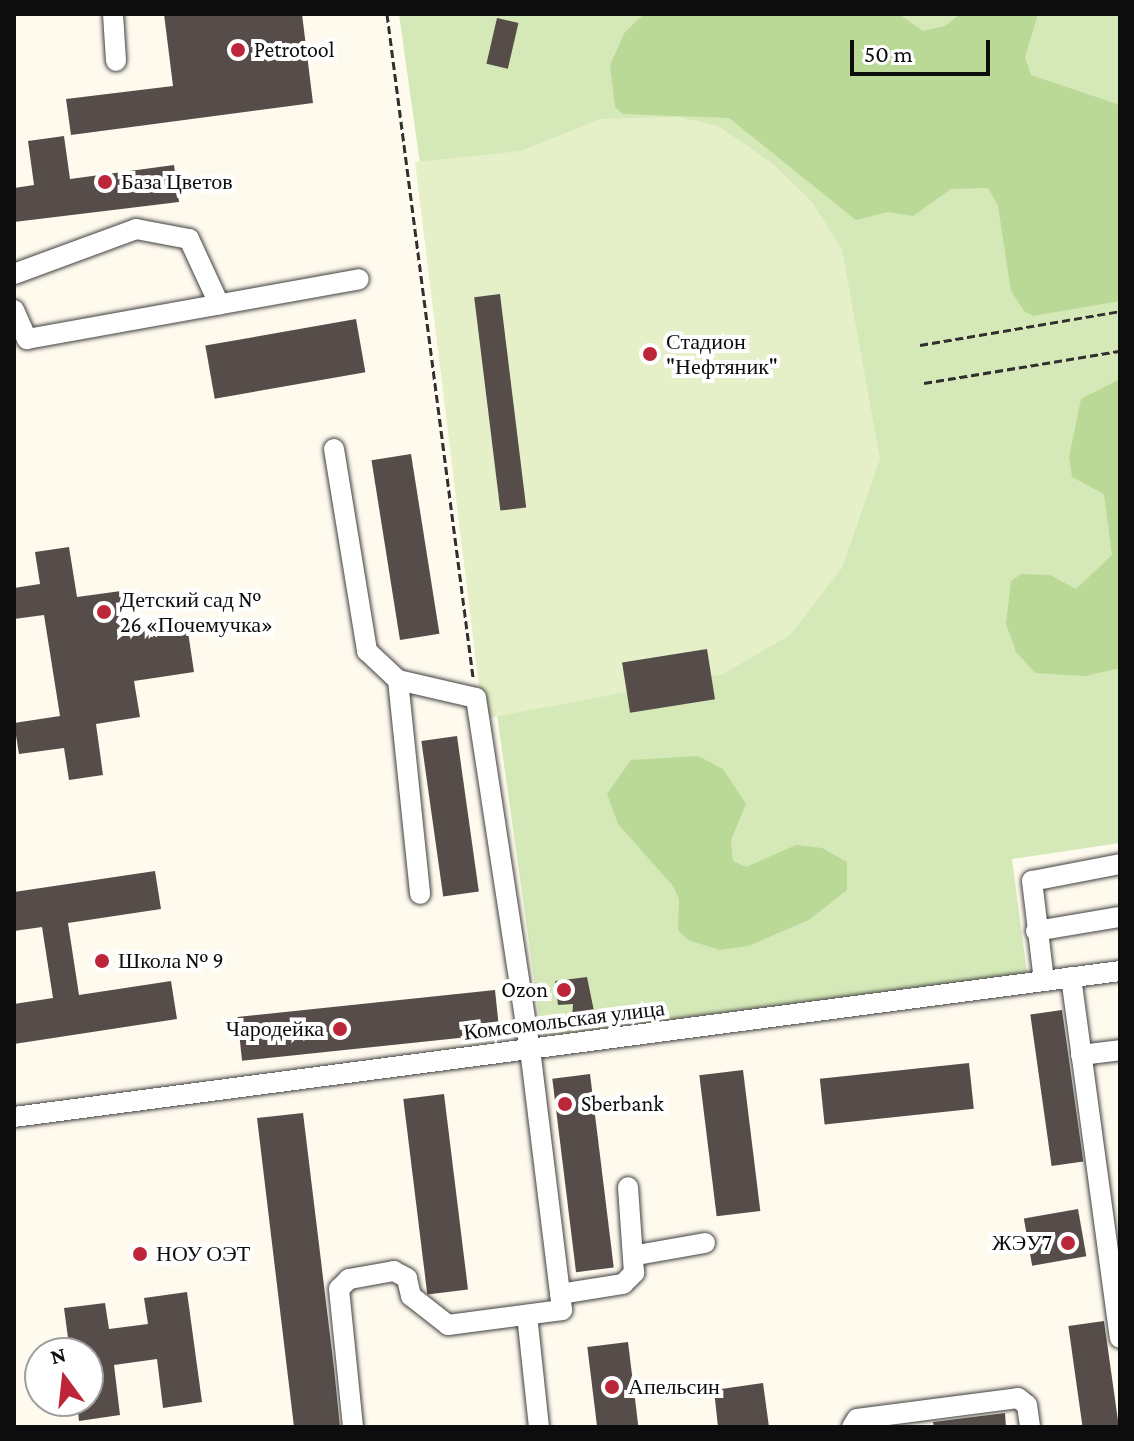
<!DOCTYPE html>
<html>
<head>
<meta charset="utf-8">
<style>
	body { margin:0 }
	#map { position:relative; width:1134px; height:1441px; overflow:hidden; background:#fffaee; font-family:"Crimson Pro",serif }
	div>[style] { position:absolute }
	.green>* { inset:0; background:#d5e9b8 }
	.forest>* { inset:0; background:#bad997 }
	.pitch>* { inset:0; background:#e5f0c9 }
	.building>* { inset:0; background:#564d4a; transform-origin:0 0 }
	.path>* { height:3px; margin-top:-1.5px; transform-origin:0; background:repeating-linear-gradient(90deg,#2f2f2f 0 8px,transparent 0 12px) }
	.roads { filter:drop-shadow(0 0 2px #404040) drop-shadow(0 0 2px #404040) }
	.minor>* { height:20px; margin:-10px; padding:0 10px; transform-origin:10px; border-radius:10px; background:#fff }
	.dots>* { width:22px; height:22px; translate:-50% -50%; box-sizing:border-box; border:4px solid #fff; border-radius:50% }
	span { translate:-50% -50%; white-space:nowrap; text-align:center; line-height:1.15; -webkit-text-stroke:8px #fff; paint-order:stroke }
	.poi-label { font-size:22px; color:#0d0d0d }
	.left { translate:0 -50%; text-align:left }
	.right { translate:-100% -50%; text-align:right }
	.street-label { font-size:22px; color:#0d0d0d }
	.frame { position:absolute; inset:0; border:16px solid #0d0d0d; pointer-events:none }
	.north { position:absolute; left:24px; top:1337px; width:80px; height:80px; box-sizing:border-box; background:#fff; border:2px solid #9e9e9e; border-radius:50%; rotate:345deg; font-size:22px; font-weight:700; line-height:32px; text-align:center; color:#0d0d0d }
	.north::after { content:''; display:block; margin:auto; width:28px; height:36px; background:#bc2638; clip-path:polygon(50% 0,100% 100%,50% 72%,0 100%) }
	.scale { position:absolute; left:850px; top:40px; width:140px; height:36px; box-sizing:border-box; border:4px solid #0d0d0d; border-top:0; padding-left:10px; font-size:24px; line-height:28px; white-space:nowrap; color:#0d0d0d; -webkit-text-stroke:6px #fff; paint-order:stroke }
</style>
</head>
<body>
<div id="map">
	<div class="green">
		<div style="clip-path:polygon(399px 14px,1120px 14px,1120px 843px,1012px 859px,1027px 973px,542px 1036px)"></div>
	</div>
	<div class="forest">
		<div style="clip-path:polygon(644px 14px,899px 14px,923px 31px,945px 26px,960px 14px,1038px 14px,1025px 57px,1031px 75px,1120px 105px,1120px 301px,1033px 316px,1024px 311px,1011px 291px,998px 206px,988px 188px,951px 189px,913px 216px,888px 212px,856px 220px,729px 118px,623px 114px,615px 107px,610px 65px,625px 32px)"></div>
		<div style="clip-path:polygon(1120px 379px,1120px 668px,1085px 676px,1035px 673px,1016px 652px,1006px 624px,1011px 581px,1021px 574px,1050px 575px,1076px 589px,1112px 555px,1104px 494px,1072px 477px,1069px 457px,1081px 399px)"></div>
		<div style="clip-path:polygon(698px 756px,723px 769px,746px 804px,731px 840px,733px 861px,746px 867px,796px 845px,822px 848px,847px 862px,847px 890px,809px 920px,748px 946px,720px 950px,688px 940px,678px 930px,679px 899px,673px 886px,618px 824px,607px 794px,631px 760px)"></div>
	</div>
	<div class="pitch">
		<div style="clip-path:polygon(678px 117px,718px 126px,772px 163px,812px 202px,842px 249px,880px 459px,842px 568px,790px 635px,723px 674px,483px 719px,415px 162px,521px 151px,600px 119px)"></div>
	</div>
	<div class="building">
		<div style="clip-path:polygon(164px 14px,302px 14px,313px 103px,71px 135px,66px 99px,173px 86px)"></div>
		<div style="left:497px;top:18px;width:22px;height:47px;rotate:13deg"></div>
		<div style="clip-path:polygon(64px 136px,70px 179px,174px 165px,179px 202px,14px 222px,14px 188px,34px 185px,28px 141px)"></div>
		<div style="left:500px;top:294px;width:215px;height:26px;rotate:83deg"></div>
		<div style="left:356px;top:319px;width:54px;height:153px;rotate:80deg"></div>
		<div style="left:411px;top:454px;width:182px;height:40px;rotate:81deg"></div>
		<div style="clip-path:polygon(69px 547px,77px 597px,121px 591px,127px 634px,187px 625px,194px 672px,134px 681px,140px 717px,96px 724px,103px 775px,69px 780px,64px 748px,19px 754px,14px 723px,60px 716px,44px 615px,14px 619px,14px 588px,40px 584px,35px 552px)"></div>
		<div style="left:707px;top:649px;width:51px;height:86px;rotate:81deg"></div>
		<div style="left:457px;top:736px;width:157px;height:36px;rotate:82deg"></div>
		<div style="clip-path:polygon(155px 871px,161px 909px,68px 923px,79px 995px,171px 981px,177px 1019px,14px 1044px,14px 1004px,53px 998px,42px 927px,14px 931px,14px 892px)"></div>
		<div style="clip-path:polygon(587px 977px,595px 1016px,572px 1021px,573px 1004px,558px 1005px,555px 981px)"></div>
		<div style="left:495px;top:990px;width:44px;height:259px;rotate:84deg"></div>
		<div style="left:1062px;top:1010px;width:153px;height:32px;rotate:82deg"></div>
		<div style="left:969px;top:1063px;width:46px;height:150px;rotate:84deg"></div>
		<div style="left:743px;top:1070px;width:142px;height:44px;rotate:83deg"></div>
		<div style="left:590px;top:1074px;width:195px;height:38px;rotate:83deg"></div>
		<div style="left:444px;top:1094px;width:197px;height:41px;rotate:83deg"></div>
		<div style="clip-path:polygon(303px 1113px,334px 1368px,340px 1427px,294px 1427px,257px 1118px)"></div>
		<div style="left:1078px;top:1209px;width:48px;height:55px;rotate:80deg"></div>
		<div style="clip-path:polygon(187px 1292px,202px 1402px,163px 1408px,157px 1359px,114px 1365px,120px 1415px,79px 1421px,77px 1401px,88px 1401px,88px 1353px,70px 1353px,64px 1308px,105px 1303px,109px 1329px,148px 1324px,144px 1298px)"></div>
		<div style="left:1104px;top:1321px;width:107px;height:36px;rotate:82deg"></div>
		<div style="left:628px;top:1342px;width:86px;height:41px;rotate:83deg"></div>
		<div style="clip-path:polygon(763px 1383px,769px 1427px,718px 1427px,714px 1390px)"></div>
		<div style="clip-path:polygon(1005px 1413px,1006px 1427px,934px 1427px,933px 1422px)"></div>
	</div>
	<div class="path">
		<div style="left:387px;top:14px;width:669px;rotate:82.61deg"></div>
		<div style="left:920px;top:345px;width:203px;rotate:-9.6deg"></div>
		<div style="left:924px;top:383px;width:199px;rotate:-9.3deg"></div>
	</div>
	<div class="roads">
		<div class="minor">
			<div style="left:113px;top:14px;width:47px;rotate:86.3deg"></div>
			<div style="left:14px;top:274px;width:130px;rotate:-20.2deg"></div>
			<div style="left:136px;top:229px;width:54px;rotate:10.7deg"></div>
			<div style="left:189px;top:239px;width:72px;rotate:65.2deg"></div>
			<div style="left:14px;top:310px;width:32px;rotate:66deg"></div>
			<div style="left:27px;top:339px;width:337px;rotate:-10.2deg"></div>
			<div style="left:334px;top:449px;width:205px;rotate:80.7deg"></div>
			<div style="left:367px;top:651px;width:42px;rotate:43.1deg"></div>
			<div style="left:398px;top:680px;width:80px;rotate:13deg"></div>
			<div style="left:476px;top:698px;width:355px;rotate:81.3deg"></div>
			<div style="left:530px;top:1049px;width:263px;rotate:83deg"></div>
			<div style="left:562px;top:1310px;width:115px;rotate:172.5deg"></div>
			<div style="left:448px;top:1325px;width:47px;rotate:-141.9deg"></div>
			<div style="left:411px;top:1296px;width:18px;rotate:-103deg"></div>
			<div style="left:407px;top:1278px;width:15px;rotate:-152deg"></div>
			<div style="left:394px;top:1271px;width:46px;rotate:169.9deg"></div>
			<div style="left:349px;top:1279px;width:14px;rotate:135deg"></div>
			<div style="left:339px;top:1289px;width:139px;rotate:84.2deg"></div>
			<div style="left:398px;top:680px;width:215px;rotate:84.1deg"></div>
			<div style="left:1036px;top:931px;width:85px;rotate:-9.5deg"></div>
			<div style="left:1071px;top:977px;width:364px;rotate:82.3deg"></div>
			<div style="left:1044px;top:981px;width:101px;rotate:-96.8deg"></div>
			<div style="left:1032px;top:881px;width:90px;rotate:-10.9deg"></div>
			<div style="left:1081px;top:1055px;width:39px;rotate:-7deg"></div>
			<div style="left:14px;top:1117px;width:1116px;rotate:-7.52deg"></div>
			<div style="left:637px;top:1255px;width:69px;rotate:-10deg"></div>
			<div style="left:560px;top:1294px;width:64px;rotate:-9deg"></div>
			<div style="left:623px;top:1284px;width:16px;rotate:-45deg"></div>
			<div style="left:634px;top:1273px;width:86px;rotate:-94deg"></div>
			<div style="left:527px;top:1315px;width:113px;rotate:83.9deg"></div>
			<div style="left:852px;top:1427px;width:9px;rotate:-58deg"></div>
			<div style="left:857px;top:1419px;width:162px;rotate:-7.4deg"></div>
			<div style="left:1018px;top:1398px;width:11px;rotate:38deg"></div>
			<div style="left:1027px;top:1405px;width:22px;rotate:82deg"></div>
		</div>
	</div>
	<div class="dots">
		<div style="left:238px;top:50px;background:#bc2638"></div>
		<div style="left:105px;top:182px;background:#bc2638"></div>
		<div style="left:650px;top:354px;background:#bc2638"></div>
		<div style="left:104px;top:612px;background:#bc2638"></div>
		<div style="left:102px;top:961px;background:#bc2638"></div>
		<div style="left:564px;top:990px;background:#bc2638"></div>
		<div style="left:340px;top:1029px;background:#bc2638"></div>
		<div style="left:565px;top:1104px;background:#bc2638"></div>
		<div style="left:1068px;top:1243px;background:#bc2638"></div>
		<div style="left:140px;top:1254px;background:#bc2638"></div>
		<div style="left:612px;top:1387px;background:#bc2638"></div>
	</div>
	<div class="poi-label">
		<span class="left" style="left:254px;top:50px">Petrotool</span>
		<span class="left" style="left:121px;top:182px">База Цветов</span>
		<span class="left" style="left:666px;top:354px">Стадион<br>"Нефтяник"</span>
		<span class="left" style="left:120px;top:612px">Детский сад №<br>26 «Почемучка»</span>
		<span class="left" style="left:118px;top:961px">Школа № 9</span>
		<span class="right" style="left:548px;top:990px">Ozon</span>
		<span class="right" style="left:324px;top:1029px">Чародейка</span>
		<span class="left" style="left:581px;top:1104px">Sberbank</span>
		<span class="right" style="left:1052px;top:1243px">ЖЭУ7</span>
		<span class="left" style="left:156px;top:1254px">НОУ ОЭТ</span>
		<span class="left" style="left:628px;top:1387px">Апельсин</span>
	</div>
	<div class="street-label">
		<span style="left:564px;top:1020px;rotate:-7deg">Комсомольская улица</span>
	</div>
	<div class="frame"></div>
	<div class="north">N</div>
	<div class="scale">50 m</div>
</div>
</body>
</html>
